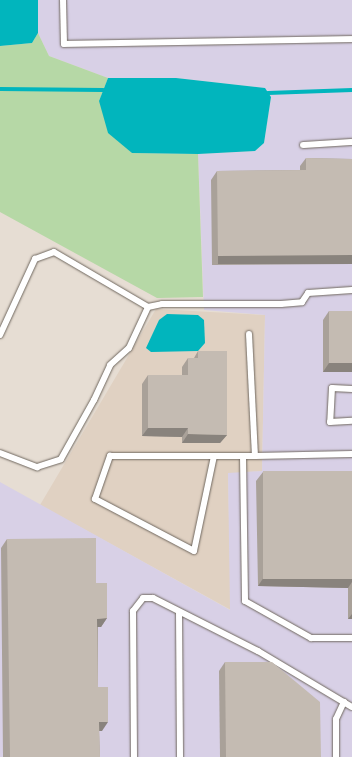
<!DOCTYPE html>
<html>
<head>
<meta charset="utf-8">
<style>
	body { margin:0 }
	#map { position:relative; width:352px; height:757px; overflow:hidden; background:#e6ddd3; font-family:Inter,sans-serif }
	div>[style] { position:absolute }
	.built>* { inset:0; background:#e0d1c2 }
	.industrial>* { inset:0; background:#d8d0e6 }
	.green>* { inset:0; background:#b6d8a6 }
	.water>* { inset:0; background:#01b5bd }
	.stream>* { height:3.5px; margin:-1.75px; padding:0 1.75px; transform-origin:1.75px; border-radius:1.75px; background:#01b5bd }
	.roads { filter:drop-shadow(0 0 1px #70685f) drop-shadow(0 0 1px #70685f) }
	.service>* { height:6px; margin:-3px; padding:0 3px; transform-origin:3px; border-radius:3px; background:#fff }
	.wall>* { inset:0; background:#a9a199 }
	.shaded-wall>* { inset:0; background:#89837d; transform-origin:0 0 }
	.building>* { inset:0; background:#c4bbb2; transform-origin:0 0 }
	span { translate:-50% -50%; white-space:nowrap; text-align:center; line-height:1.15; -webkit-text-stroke:3px #fff; paint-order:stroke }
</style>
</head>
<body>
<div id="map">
	<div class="built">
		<div style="clip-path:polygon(156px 309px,265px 315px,262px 471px,228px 474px,231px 610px,40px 505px)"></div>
	</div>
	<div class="industrial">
		<div style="clip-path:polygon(38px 0,352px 0,352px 757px,0 757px,0 482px,230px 610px,228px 473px,262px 471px,265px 315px,204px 310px,198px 154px,255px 151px,264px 143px,271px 97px,264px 88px,176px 78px,108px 78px,49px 56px,38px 33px)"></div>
	</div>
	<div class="green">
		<div style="clip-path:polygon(38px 33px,49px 56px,108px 78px,99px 101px,132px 153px,198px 154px,203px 297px,157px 298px,0 212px,0 46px,32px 43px)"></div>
	</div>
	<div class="water">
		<div style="clip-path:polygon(0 0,38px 0,38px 33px,32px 43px,0 46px)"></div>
		<div style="clip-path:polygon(108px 78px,176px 78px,265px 88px,271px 97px,264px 143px,255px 151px,198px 154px,132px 153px,108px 133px,99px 101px)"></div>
		<div style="clip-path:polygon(167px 314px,198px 315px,204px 320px,205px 343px,198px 351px,151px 352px,146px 348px,159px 320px)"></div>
	</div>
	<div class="stream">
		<div style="left:0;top:89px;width:103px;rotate:0.6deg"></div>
		<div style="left:268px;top:93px;width:84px;rotate:-2deg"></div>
	</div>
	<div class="roads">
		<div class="service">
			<div style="left:63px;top:0;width:44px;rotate:88.7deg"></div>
			<div style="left:64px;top:44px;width:288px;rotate:-1deg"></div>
			<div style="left:303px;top:145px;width:49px;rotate:-3.5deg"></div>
			<div style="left:249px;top:334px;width:122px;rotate:87.2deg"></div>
			<div style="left:255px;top:456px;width:97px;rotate:-1.2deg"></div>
			<div style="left:0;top:335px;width:84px;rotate:-65.3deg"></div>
			<div style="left:35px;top:259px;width:20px;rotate:-20deg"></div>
			<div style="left:54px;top:252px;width:109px;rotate:30.3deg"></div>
			<div style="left:148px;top:307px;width:14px;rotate:-12deg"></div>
			<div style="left:162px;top:304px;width:119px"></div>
			<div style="left:281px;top:304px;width:21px;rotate:-5deg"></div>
			<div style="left:302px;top:302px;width:11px;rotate:-56deg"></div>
			<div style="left:308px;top:293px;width:44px;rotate:-3.9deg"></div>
			<div style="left:352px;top:389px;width:20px;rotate:-177deg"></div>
			<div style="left:332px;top:388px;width:34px;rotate:93deg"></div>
			<div style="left:330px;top:422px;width:22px;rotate:-3deg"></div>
			<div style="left:0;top:453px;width:40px;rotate:21deg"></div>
			<div style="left:37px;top:467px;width:25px;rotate:-18deg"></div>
			<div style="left:61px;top:459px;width:68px;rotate:-60.8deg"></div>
			<div style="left:94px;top:400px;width:38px;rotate:-65deg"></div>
			<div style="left:110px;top:365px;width:25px;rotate:-42deg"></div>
			<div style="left:129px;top:348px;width:45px;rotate:-65.1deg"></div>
			<div style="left:214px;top:456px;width:97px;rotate:101.9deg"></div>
			<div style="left:194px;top:551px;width:112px;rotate:-152.3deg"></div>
			<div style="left:95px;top:499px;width:46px;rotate:-70.8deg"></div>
			<div style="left:110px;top:456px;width:145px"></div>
			<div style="left:243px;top:456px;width:145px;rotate:89.2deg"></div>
			<div style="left:245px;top:601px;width:76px;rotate:29.3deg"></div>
			<div style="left:311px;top:638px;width:41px"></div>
			<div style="left:179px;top:612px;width:145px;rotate:89.6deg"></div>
			<div style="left:134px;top:757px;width:146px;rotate:-90.4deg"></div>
			<div style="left:133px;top:611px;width:16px;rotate:-52deg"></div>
			<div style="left:143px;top:598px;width:10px"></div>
			<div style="left:153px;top:598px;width:118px;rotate:26.8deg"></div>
			<div style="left:258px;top:651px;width:109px;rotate:30.8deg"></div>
			<div style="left:336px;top:757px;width:38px;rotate:-90deg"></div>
			<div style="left:336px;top:719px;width:19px;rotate:-65deg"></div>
		</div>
	</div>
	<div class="wall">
		<div style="clip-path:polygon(306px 158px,352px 159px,352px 264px,212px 265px,211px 180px,217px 171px,300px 170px,300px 166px)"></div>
		<div style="clip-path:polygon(329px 311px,352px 372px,323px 372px,323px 320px)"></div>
		<div style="clip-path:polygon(198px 351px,227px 435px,220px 443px,182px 443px,182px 437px,142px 436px,142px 384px,148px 375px,182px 375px,182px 367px,188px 358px,194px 358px)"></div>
		<div style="clip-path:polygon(352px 471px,352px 619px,348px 619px,348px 588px,258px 586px,256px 481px,263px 472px)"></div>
		<div style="clip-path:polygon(7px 539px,96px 583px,107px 618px,101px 627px,98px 627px,98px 687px,102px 731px,99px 731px,100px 757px,3px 757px,1px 548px)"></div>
		<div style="clip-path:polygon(225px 662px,321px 757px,220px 757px,219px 671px)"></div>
	</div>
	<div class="shaded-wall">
		<div style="left:352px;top:255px;width:9px;height:134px;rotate:90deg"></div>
		<div style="clip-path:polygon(329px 363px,352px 363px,352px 372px,323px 372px)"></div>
		<div style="clip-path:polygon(148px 428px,188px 428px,182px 437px,142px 436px)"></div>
		<div style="clip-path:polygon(188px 434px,227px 435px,220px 443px,182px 443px)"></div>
		<div style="clip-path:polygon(264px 577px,352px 579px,352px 582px,348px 588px,258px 586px)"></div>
		<div style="clip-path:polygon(352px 614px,352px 619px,348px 619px)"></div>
		<div style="clip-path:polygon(107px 618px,101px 627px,91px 627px,97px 619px)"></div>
		<div style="clip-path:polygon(99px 722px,108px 722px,102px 731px,93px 731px)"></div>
	</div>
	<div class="building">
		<div style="clip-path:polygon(306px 158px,352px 159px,352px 255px,218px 256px,217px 171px,306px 170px)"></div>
		<div style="left:329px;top:311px;width:23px;height:52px"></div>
		<div style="clip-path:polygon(198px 351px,227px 351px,227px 435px,188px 434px,188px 428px,148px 428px,148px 375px,188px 375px,188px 358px,198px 358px)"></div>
		<div style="left:352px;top:471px;width:108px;height:89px;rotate:90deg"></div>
		<div style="clip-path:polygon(96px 538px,96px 583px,107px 583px,107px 618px,97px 619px,98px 687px,108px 687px,108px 722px,99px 722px,100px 757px,10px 757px,7px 539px)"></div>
		<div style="clip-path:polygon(225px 662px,272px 662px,320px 702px,321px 757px,226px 757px)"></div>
	</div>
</div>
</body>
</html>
